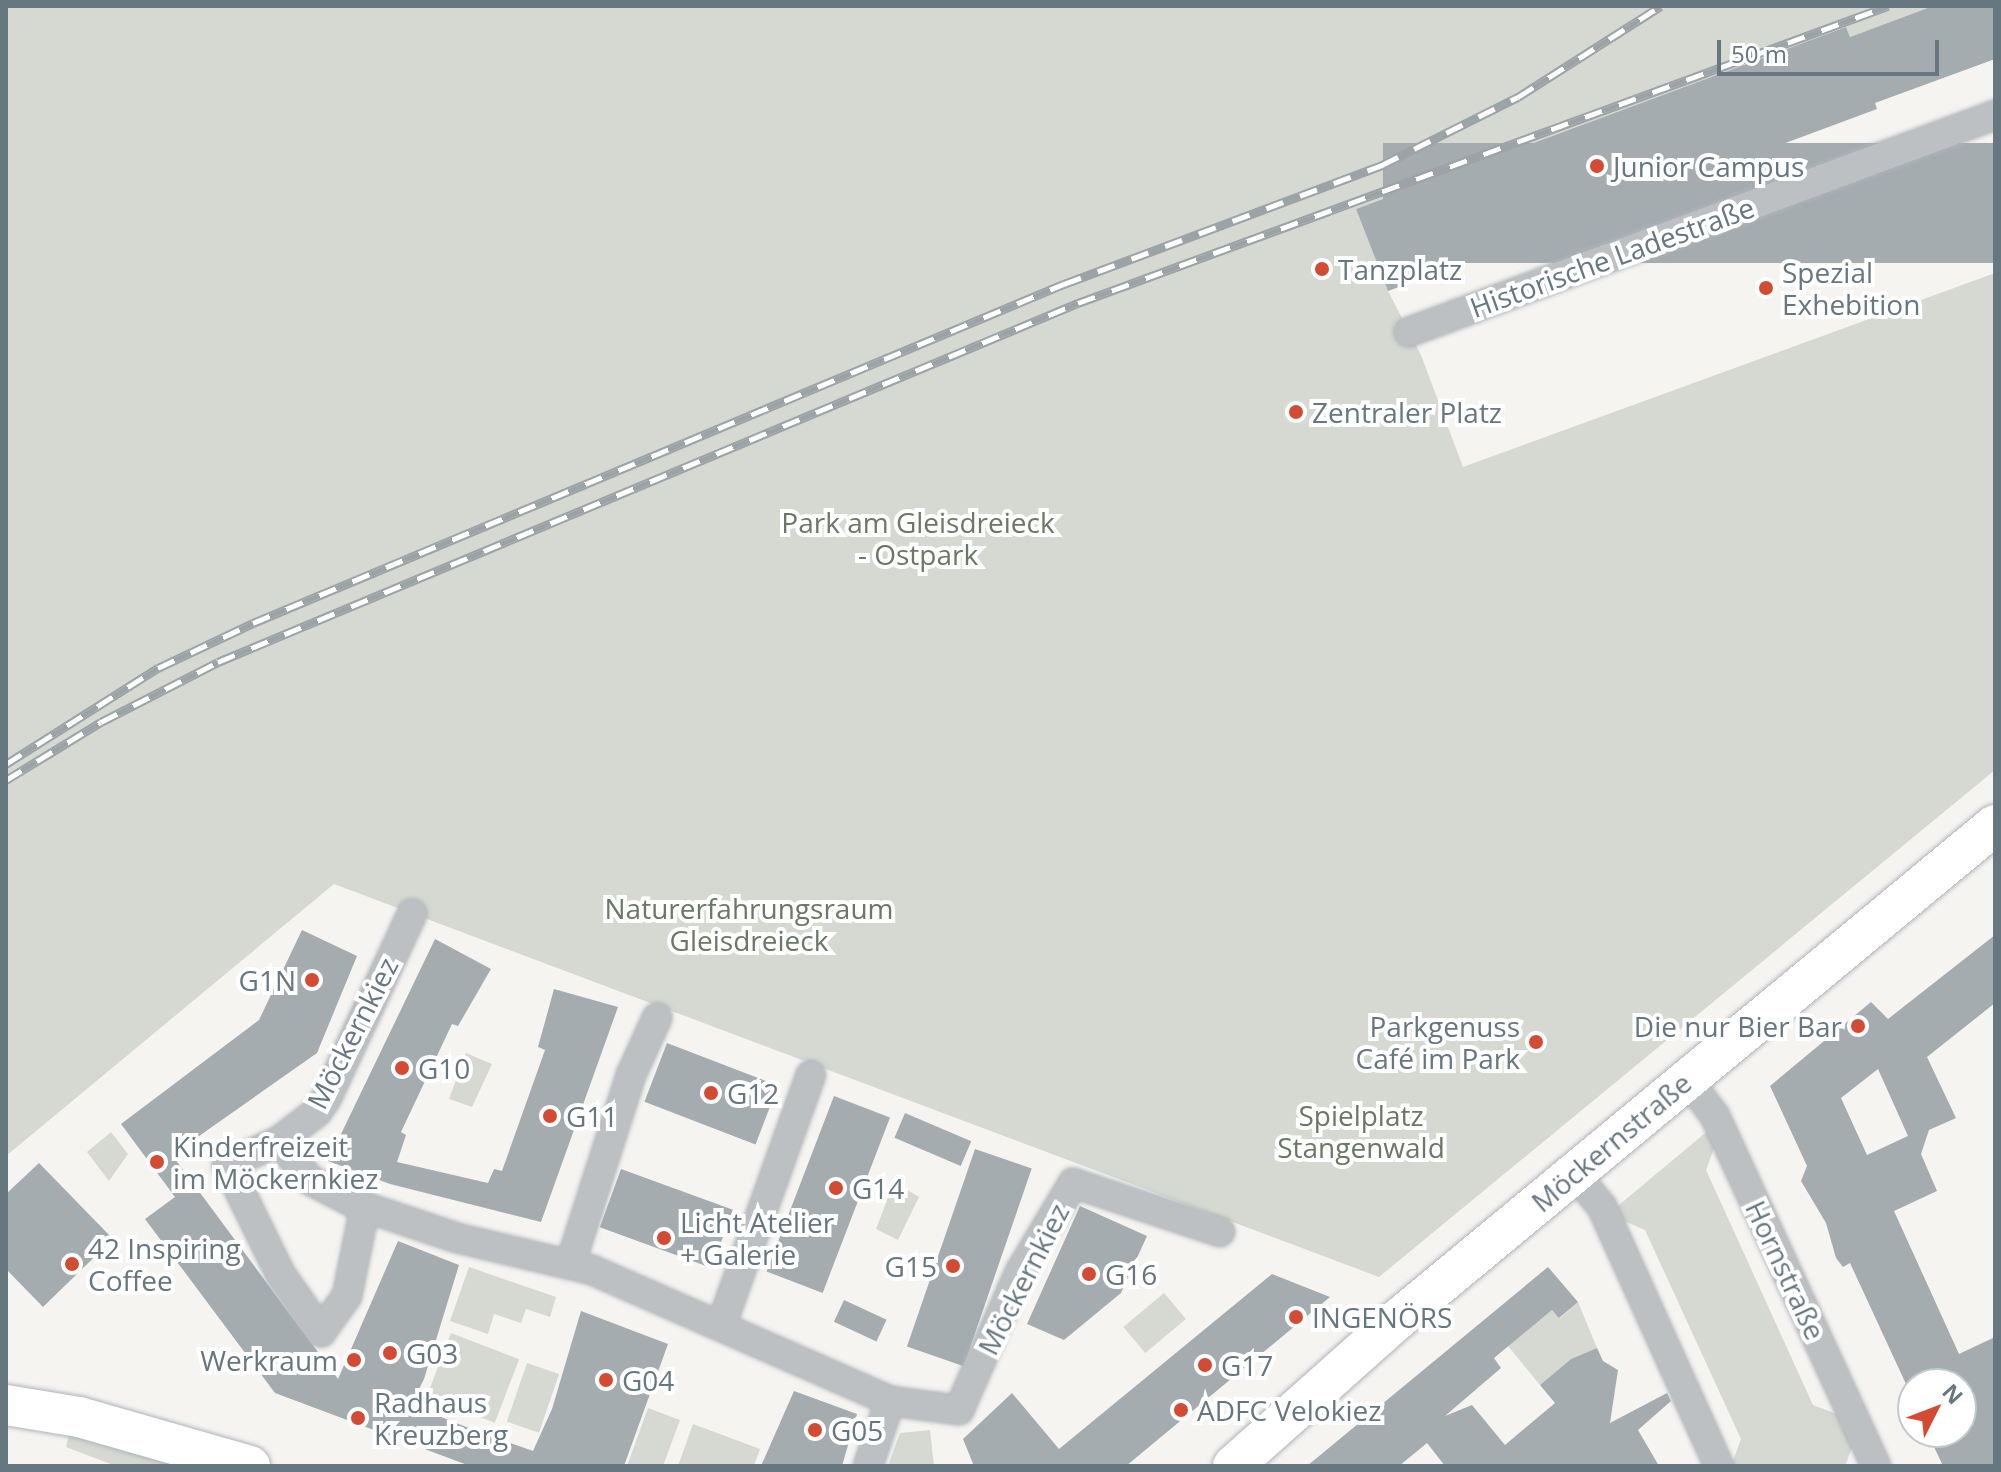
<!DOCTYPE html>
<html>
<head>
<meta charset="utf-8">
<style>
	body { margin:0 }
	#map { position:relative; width:2001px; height:1472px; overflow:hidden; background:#f5f4f1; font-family:"Open Sans",sans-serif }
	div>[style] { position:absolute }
	.green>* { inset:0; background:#d5d9d1; transform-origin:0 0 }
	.building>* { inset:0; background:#a4acb0; transform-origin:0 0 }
	.roads { filter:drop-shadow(0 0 2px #aeb4b8) drop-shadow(0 0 2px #aeb4b8) }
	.street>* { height:28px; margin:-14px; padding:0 14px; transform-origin:14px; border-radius:14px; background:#bcc0c3 }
	.secondary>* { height:40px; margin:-20px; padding:0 20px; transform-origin:20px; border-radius:20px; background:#fff }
	.rail>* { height:9px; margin-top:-4.5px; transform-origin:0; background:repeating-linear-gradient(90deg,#fff 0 18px,#9ca3a7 0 36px); box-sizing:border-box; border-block:2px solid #9ca3a7 }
	.dots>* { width:22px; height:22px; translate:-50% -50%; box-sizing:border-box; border:4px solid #fff; border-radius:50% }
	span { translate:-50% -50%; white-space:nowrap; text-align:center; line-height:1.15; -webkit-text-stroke:8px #fff; paint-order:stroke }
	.poi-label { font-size:28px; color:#667780 }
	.left { translate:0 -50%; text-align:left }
	.right { translate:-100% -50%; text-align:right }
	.street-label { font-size:28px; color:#667780 }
	.park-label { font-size:28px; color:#6a7865 }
	.frame { position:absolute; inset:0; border:8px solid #667780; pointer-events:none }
	.north { position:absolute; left:1897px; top:1368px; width:80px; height:80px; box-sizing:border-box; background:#fff; border:2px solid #c2c9cc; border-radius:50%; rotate:48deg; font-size:22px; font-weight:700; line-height:32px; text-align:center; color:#667780 }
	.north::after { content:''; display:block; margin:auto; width:28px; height:36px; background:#d34b33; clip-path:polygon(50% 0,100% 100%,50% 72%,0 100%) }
	.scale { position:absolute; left:1717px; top:40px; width:222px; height:36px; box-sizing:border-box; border:4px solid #667780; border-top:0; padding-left:10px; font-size:24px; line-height:28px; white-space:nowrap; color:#667780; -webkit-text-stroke:6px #fff; paint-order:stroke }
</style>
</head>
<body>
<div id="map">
	<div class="green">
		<div style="clip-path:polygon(6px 6px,1933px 6px,1850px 37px,1846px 27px,1356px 209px,1388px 291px,1421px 355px,1463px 467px,1995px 273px,1995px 770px,1379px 1277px,334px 884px,6px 1156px)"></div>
		<div style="clip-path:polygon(466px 1053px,492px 1064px,472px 1107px,449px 1099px)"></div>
		<div style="clip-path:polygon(1710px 1129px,1716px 1143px,1706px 1170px,1813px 1405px,1842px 1416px,1854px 1442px,1845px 1466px,1731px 1466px,1741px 1439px,1645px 1230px,1617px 1218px,1613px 1210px)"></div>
		<div style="clip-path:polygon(111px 1132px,128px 1154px,109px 1181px,87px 1152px)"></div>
		<div style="clip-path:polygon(894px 1182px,919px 1197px,898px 1240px,876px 1229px)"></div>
		<div style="clip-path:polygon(469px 1267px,556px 1297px,550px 1317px,526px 1309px,521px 1323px,494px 1314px,488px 1334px,450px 1321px)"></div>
		<div style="left:1164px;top:1293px;width:34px;height:53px;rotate:50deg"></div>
		<div style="clip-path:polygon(1578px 1302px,1597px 1348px,1571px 1359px,1540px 1385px,1508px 1346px,1552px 1310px,1560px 1318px)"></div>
		<div style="left:451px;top:1333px;width:73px;height:68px;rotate:21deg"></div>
		<div style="left:527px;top:1363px;width:34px;height:62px;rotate:19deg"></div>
		<div style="clip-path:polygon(648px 1408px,680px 1420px,663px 1466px,627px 1466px)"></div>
		<div style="clip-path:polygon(693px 1424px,760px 1449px,754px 1466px,678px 1466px)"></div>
		<div style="clip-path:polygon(930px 1430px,934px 1466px,888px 1466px,900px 1433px)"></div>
		<div style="clip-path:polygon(69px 1435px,179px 1466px,116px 1466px,66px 1447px)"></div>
	</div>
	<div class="building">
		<div style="clip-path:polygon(1933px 6px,1995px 6px,1995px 59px,1875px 103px,1877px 109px,1388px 291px,1356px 209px,1846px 27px,1850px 37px)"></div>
		<div style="left:1995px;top:143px;width:120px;height:612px;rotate:90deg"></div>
		<div style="clip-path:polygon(302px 930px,357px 956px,317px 1053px,172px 1155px,338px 1379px,398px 1241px,459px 1265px,424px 1379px,411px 1405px,479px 1432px,533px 1451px,552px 1409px,581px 1311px,668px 1344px,624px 1466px,470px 1466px,275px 1393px,145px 1219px,175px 1197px,121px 1124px,259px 1020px)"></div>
		<div style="clip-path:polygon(evenodd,1995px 935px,1995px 1003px,1927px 1057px,1956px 1118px,1929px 1130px,1921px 1154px,1937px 1191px,1894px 1211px,1959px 1354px,1995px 1337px,1995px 1466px,1943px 1466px,1927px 1432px,1961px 1432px,1961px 1384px,1906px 1384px,1850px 1263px,1843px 1267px,1836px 1258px,1826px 1223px,1801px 1181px,1807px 1166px,1770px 1086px,1871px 1002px,1888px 1019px,1995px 935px,1878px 1069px,1908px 1136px,1867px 1155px,1841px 1098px,1878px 1069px)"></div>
		<div style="clip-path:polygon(435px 939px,491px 969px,458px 1026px,452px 1024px,401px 1132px,406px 1135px,397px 1162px,488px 1183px,494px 1169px,502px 1171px,545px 1050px,538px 1047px,554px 989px,618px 1007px,541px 1222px,390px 1184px,328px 1161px)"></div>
		<div style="left:667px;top:1043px;width:119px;height:63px;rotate:21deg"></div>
		<div style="left:834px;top:1096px;width:60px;height:188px;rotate:21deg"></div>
		<div style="left:905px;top:1113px;width:72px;height:27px;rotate:23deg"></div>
		<div style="left:975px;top:1149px;width:60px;height:209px;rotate:19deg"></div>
		<div style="clip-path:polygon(39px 1163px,113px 1239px,43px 1307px,6px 1269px,6px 1194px)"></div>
		<div style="left:621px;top:1169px;width:119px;height:62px;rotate:20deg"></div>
		<div style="clip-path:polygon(1080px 1206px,1147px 1236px,1121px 1293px,1064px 1340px,1027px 1324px)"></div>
		<div style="clip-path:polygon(1548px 1267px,1578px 1302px,1559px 1318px,1552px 1310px,1494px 1358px,1501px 1368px,1445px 1416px,1472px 1405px,1505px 1445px,1555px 1403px,1540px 1385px,1571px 1359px,1597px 1348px,1603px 1361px,1618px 1370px,1610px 1423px,1667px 1393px,1671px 1401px,1638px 1430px,1659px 1466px,1445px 1466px,1427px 1443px,1399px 1466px,1307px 1466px)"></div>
		<div style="clip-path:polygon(1272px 1274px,1330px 1297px,1126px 1466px,974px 1466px,963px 1439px,1012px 1393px,1059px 1449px)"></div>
		<div style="left:844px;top:1300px;width:47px;height:24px;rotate:25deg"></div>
		<div style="clip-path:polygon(794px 1391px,857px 1414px,842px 1466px,761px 1466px)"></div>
	</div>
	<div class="roads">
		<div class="street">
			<div style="left:1409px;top:332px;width:625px;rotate:-20.32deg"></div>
			<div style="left:412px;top:914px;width:204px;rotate:114.9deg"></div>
			<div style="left:326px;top:1099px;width:16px;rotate:125deg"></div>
			<div style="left:317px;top:1112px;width:48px;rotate:142.7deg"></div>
			<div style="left:279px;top:1141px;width:50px;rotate:51.5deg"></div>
			<div style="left:310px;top:1180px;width:52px;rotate:27.6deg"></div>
			<div style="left:356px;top:1204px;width:107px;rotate:18.6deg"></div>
			<div style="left:457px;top:1238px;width:139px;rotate:13.3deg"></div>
			<div style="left:592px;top:1270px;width:326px;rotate:23.7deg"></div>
			<div style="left:890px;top:1401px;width:70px;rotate:7.4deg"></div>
			<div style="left:959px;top:1410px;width:151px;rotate:-66.2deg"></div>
			<div style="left:1020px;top:1272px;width:104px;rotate:-59.2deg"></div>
			<div style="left:1073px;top:1183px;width:155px;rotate:18.4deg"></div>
			<div style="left:1687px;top:1079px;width:46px;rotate:52.9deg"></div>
			<div style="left:1715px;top:1116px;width:385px;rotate:65.3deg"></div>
			<div style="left:279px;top:1141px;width:57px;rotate:155.2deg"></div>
			<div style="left:227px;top:1165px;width:123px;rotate:63.9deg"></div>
			<div style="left:281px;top:1275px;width:70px;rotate:54.9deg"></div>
			<div style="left:321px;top:1332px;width:44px;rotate:-54.2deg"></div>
			<div style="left:347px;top:1296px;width:91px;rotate:-78.6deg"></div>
			<div style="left:1574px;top:1173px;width:44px;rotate:50.5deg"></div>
			<div style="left:1602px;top:1207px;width:284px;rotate:65.7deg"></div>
			<div style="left:570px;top:1265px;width:200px;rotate:-72.2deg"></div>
			<div style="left:631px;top:1075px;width:63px;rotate:-65.5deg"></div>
			<div style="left:722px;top:1323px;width:263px;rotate:-70.3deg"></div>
			<div style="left:868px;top:1466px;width:69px;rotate:-71.3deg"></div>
		</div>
		<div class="secondary">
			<div style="left:6px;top:1405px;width:74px;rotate:9.3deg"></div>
			<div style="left:79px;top:1417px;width:178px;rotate:16deg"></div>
			<div style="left:1233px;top:1466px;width:220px;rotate:-41.7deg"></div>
			<div style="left:1397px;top:1320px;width:776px;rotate:-39.62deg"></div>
		</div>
	</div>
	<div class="rail">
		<div style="left:6px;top:764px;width:180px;rotate:-32.3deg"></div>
		<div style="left:158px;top:668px;width:105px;rotate:-25.3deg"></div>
		<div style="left:253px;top:623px;width:879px;rotate:-22.69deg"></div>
		<div style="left:1064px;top:284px;width:340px;rotate:-20.5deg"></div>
		<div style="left:1382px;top:165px;width:152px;rotate:-26.6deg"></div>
		<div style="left:1518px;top:97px;width:169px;rotate:-32.5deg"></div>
		<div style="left:6px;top:780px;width:111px;rotate:-31.4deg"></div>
		<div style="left:101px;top:722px;width:131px;rotate:-27.1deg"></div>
		<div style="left:218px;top:662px;width:932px;rotate:-22.66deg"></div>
		<div style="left:1078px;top:303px;width:863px;rotate:-20.14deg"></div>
	</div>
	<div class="dots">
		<div style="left:1597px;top:166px;background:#d34b33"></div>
		<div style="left:1322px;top:269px;background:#d34b33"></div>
		<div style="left:1766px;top:288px;background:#d34b33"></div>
		<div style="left:1296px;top:412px;background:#d34b33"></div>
		<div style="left:312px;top:980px;background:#d34b33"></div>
		<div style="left:1858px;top:1026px;background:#d34b33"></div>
		<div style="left:1536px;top:1042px;background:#d34b33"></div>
		<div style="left:402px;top:1068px;background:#d34b33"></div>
		<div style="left:711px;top:1093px;background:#d34b33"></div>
		<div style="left:550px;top:1116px;background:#d34b33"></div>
		<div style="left:157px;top:1162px;background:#d34b33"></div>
		<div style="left:836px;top:1188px;background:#d34b33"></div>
		<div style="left:664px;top:1238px;background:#d34b33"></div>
		<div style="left:72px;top:1264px;background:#d34b33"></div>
		<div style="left:953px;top:1266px;background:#d34b33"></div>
		<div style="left:1089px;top:1274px;background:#d34b33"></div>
		<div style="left:1296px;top:1317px;background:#d34b33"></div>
		<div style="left:390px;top:1353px;background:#d34b33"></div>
		<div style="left:354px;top:1360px;background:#d34b33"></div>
		<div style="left:1205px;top:1365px;background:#d34b33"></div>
		<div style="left:606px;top:1380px;background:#d34b33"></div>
		<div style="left:1181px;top:1410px;background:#d34b33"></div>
		<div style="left:358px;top:1418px;background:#d34b33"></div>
		<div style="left:815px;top:1430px;background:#d34b33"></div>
	</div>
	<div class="poi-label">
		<span class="left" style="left:1613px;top:166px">Junior Campus</span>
		<span class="left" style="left:1338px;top:269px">Tanzplatz</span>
		<span class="left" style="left:1782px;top:288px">Spezial<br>Exhebition</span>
		<span class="left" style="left:1312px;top:412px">Zentraler Platz</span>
		<span class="right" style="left:296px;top:980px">G1N</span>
		<span class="right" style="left:1520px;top:1042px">Parkgenuss<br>Café im Park</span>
		<span class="right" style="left:1842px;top:1026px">Die nur Bier Bar</span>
		<span class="left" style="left:418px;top:1068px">G10</span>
		<span class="left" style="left:727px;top:1093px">G12</span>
		<span class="left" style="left:566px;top:1116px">G11</span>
		<span class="left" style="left:173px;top:1162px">Kinderfreizeit<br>im Möckernkiez</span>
		<span class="left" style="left:852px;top:1188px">G14</span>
		<span class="left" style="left:680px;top:1238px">Licht Atelier<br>+ Galerie</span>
		<span class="left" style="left:88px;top:1264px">42 Inspiring<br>Coffee</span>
		<span class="right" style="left:937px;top:1266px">G15</span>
		<span class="left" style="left:1105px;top:1274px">G16</span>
		<span class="left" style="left:1312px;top:1317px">INGENÖRS</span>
		<span class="left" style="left:406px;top:1353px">G03</span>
		<span class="right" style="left:338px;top:1360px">Werkraum</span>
		<span class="left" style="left:1221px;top:1365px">G17</span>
		<span class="left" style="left:622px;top:1380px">G04</span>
		<span class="left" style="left:374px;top:1418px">Radhaus<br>Kreuzberg</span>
		<span class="left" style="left:1197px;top:1410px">ADFC Velokiez</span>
		<span class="left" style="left:831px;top:1430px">G05</span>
	</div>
	<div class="street-label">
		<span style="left:1612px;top:257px;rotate:-20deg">Historische Ladestraße</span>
		<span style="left:352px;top:1033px;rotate:-63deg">Möckernkiez</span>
		<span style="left:1611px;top:1142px;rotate:-40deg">Möckernstraße</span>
		<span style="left:1786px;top:1270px;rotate:65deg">Hornstraße</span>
		<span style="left:1023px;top:1279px;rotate:-63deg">Möckernkiez</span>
	</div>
	<div class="park-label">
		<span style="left:918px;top:538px">Park am Gleisdreieck<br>- Ostpark</span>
		<span style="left:749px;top:924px">Naturerfahrungsraum<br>Gleisdreieck</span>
		<span style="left:1361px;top:1131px">Spielplatz<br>Stangenwald</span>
	</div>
	<div class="frame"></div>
	<div class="north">N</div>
	<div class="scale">50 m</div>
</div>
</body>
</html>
